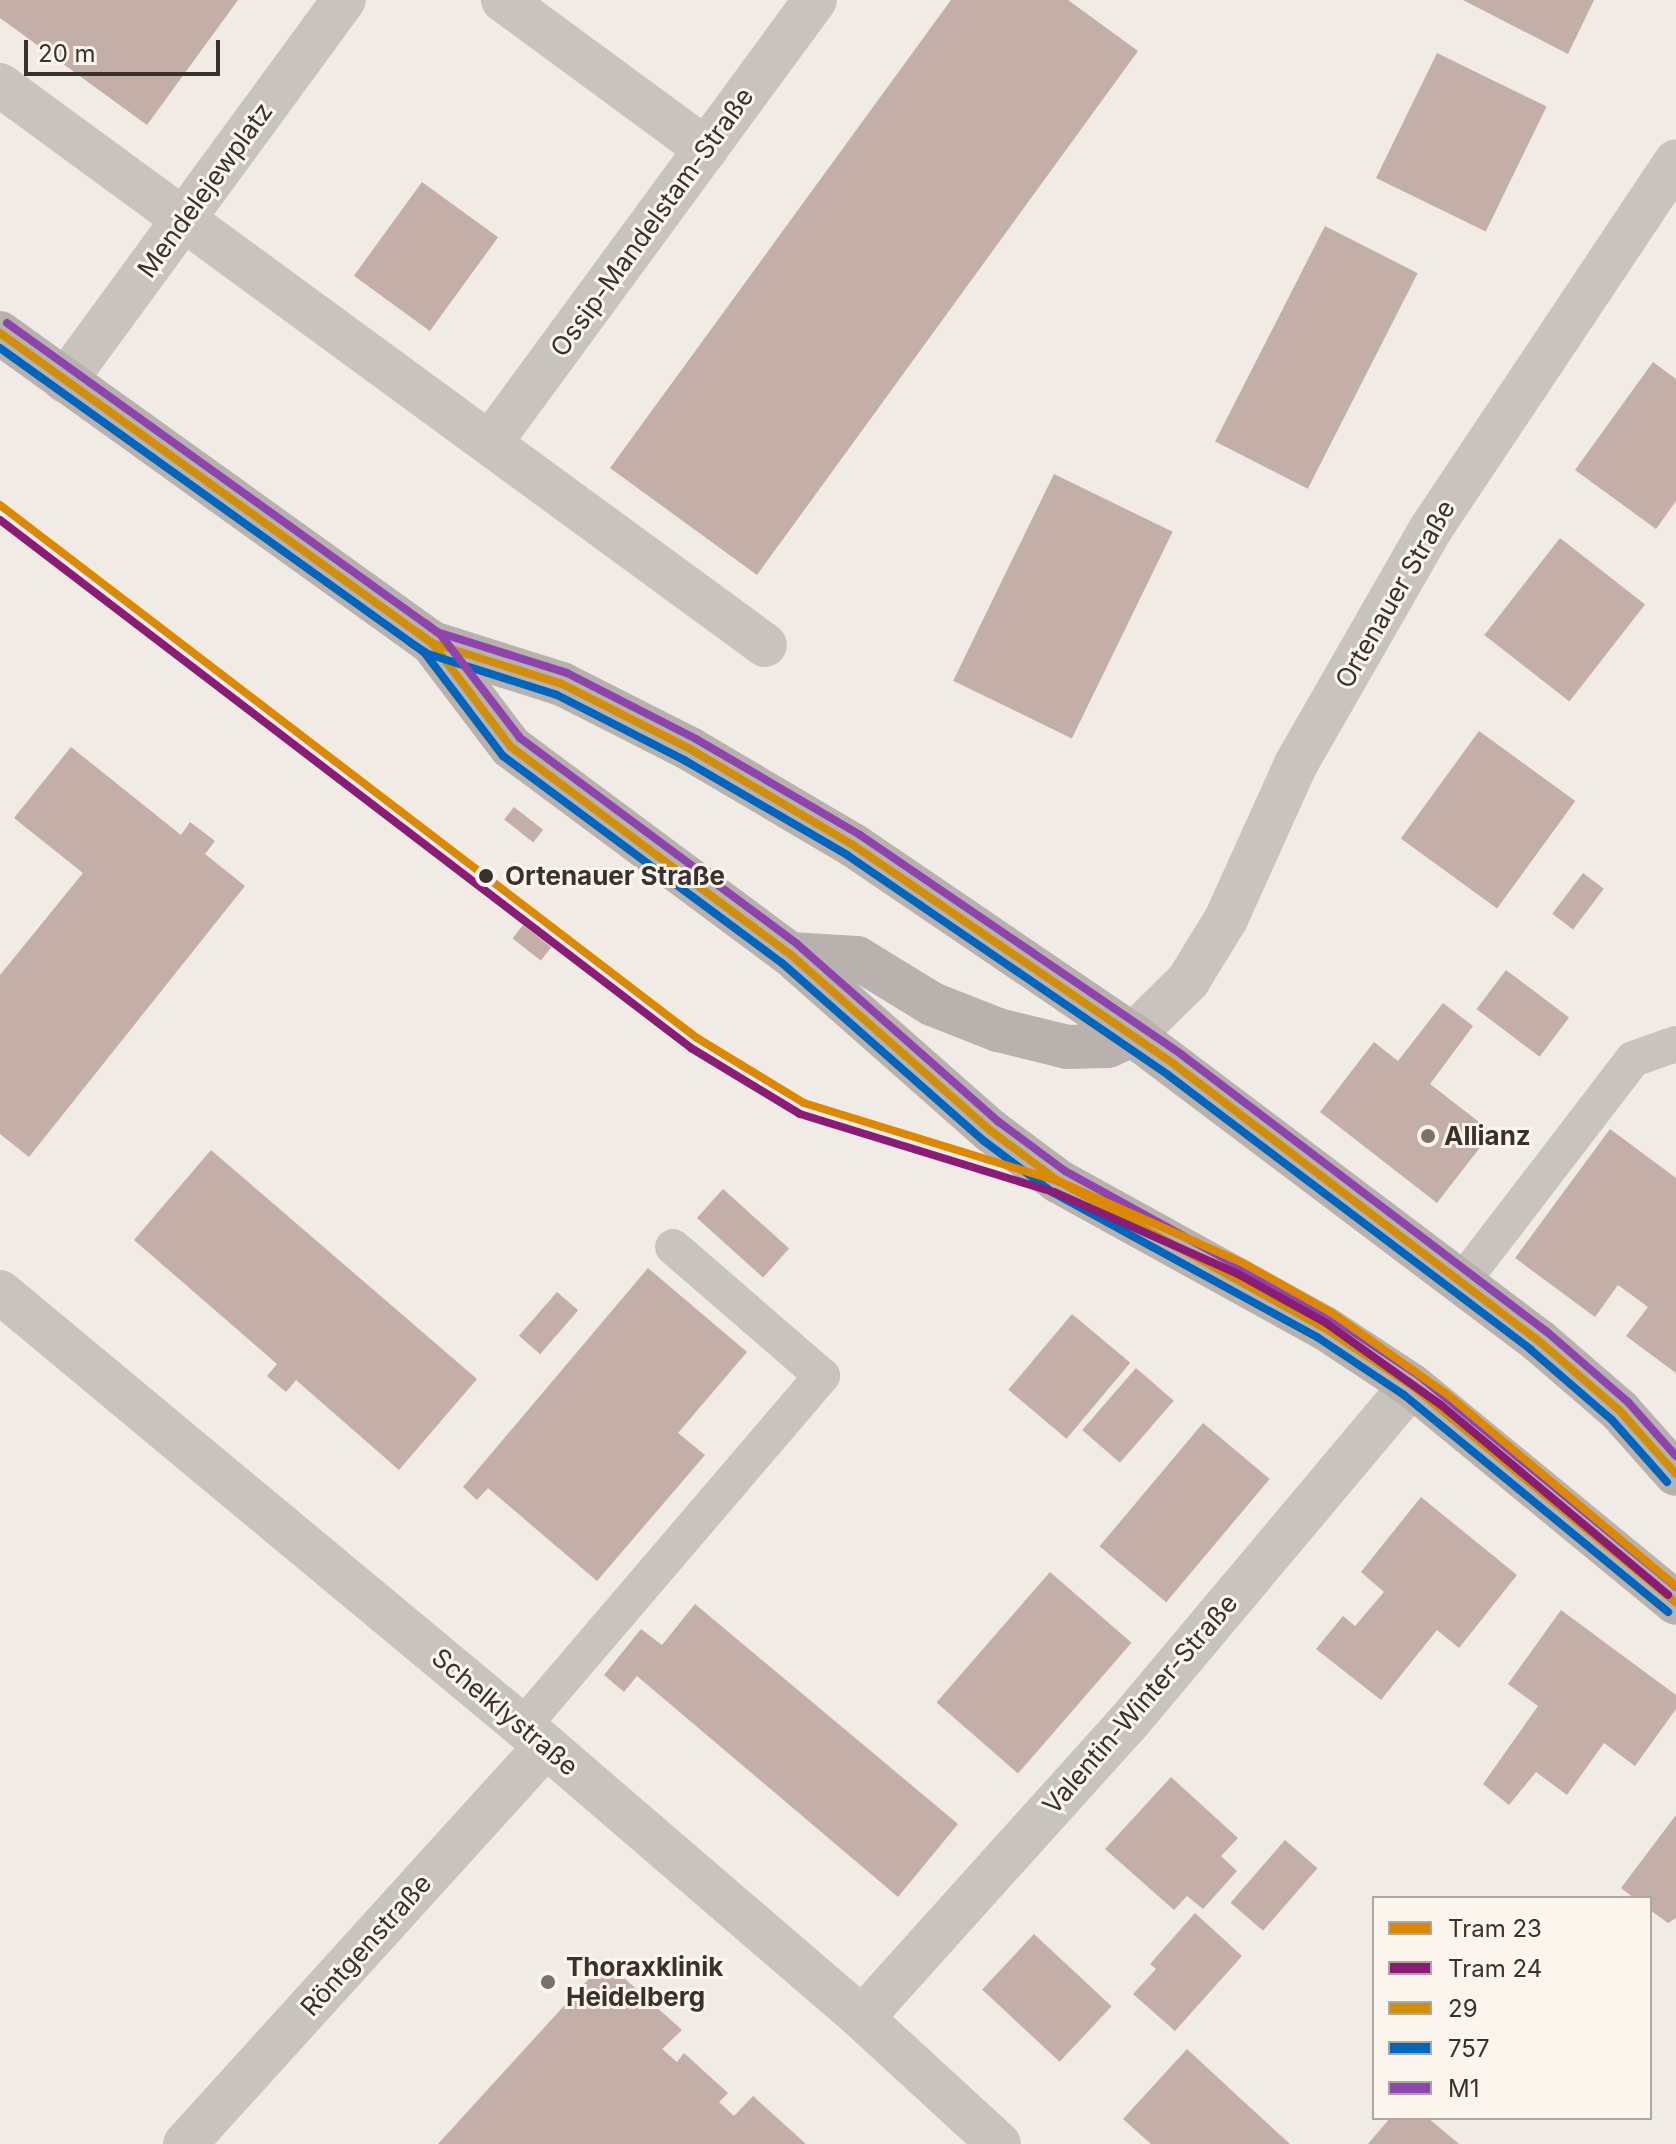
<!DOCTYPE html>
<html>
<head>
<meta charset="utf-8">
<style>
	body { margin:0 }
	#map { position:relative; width:1676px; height:2144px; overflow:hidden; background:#f0ebe5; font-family:Inter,sans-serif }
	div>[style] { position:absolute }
	.building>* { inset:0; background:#c3afa7; transform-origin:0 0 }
	.lane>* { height:36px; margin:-18px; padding:0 18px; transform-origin:18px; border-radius:18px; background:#c9c3be }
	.street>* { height:44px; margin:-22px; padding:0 22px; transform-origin:22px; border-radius:22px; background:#c9c3be }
	.primary>* { height:44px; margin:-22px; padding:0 22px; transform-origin:22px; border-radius:22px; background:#b8b1ad }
	.bus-1>* { height:8px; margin:-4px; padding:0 4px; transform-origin:4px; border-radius:4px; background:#d18e09 }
	.bus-2>* { height:8px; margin:-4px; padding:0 4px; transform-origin:4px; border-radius:4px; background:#0065bd }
	.bus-3>* { height:8px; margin:-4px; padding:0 4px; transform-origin:4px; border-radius:4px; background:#8e44ad }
	.tram-1>* { height:8px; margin:-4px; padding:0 4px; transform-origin:4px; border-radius:4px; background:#dc8902 }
	.tram-2>* { height:8px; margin:-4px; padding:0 4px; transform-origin:4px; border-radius:4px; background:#8b1c75 }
	.dots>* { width:22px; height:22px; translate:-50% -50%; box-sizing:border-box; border:4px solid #fbf5ee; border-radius:50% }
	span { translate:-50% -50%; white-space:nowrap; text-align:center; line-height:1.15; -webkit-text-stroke:6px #fbf5ee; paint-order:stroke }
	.street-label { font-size:26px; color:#3b302b }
	.stop-label { font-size:26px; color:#3b302b; font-weight:700 }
	.left { translate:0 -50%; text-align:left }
	.poi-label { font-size:26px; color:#3b302b; font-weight:700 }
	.legend { position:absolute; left:1372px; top:1896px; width:280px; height:224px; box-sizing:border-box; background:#fbf5ee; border:2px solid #aea6a0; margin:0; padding:10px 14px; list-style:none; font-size:24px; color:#3b302b }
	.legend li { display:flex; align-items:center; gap:16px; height:40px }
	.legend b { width:40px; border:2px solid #aea6a0 }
	.scale { position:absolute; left:24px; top:40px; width:196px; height:36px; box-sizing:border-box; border:4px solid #3b302b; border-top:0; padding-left:10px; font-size:24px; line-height:28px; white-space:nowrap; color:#3b302b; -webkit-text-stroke:6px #fbf5ee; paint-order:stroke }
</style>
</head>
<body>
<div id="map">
	<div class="building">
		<div style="clip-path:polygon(0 0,238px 0,147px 125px,0 18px)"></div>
		<div style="clip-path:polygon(951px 0,1068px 0,1138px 51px,757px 575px,610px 468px)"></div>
		<div style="clip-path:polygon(1463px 0,1594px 0,1568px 54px)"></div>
		<div style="left:1437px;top:53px;width:122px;height:139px;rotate:26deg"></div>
		<div style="left:422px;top:182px;width:94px;height:116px;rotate:36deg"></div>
		<div style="left:1325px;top:226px;width:104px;height:242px;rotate:27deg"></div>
		<div style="clip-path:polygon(1653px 362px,1676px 379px,1676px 501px,1656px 529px,1575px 470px)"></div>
		<div style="left:1054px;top:474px;width:132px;height:230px;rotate:26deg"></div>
		<div style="left:1560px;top:538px;width:108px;height:123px;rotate:38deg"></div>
		<div style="left:1479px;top:731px;width:119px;height:133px;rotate:36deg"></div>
		<div style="clip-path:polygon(71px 747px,181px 835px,190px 822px,215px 841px,205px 854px,245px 886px,29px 1157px,0 1134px,0 975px,83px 873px,14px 818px)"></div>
		<div style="left:514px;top:807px;width:37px;height:16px;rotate:38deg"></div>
		<div style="left:1583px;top:873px;width:26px;height:51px;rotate:37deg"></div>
		<div style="left:523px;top:925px;width:36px;height:17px;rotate:38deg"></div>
		<div style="left:1506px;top:970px;width:79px;height:49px;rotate:37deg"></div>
		<div style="clip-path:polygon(1443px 1003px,1473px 1026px,1430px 1084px,1492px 1132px,1437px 1203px,1320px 1112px,1374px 1042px,1398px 1061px)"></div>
		<div style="clip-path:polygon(1610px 1129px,1676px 1178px,1676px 1373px,1626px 1336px,1648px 1307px,1618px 1285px,1595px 1317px,1515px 1258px)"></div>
		<div style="clip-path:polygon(211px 1150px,477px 1379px,399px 1470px,296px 1380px,286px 1392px,267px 1376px,277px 1364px,134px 1240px)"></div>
		<div style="left:723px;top:1189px;width:89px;height:39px;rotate:42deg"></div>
		<div style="clip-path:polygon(648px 1268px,747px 1352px,678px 1433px,705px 1455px,597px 1581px,488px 1488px,477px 1500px,463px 1487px)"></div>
		<div style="left:557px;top:1292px;width:28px;height:58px;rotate:41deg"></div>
		<div style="left:1072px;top:1314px;width:76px;height:99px;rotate:40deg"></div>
		<div style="left:1136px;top:1368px;width:50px;height:82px;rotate:41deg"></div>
		<div style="left:1203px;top:1423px;width:87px;height:161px;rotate:40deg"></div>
		<div style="clip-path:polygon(1421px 1497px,1517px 1575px,1459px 1648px,1437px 1630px,1381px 1700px,1316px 1649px,1343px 1616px,1355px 1626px,1384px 1592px,1361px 1572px)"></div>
		<div style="left:1050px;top:1572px;width:108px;height:173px;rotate:41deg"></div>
		<div style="clip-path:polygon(695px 1604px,958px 1824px,898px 1897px,637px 1676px,624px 1692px,604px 1675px,641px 1629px,662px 1645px)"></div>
		<div style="clip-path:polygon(1561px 1610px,1676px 1695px,1676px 1709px,1635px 1766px,1604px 1743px,1567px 1795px,1536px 1772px,1509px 1805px,1483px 1784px,1538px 1706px,1508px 1684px)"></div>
		<div style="clip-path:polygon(1171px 1777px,1238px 1838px,1221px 1856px,1237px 1871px,1203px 1909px,1187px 1896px,1174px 1910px,1105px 1849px)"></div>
		<div style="clip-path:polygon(1676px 1815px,1676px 1918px,1668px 1923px,1650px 1910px,1650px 1898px,1634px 1898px,1621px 1888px)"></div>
		<div style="left:1285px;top:1840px;width:43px;height:83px;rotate:41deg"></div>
		<div style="clip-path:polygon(1195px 1913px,1242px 1956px,1175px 2031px,1133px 1994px,1156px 1969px,1150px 1964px)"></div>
		<div style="left:1034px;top:1934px;width:106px;height:76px;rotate:43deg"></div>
		<div style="clip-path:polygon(605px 1961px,682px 2030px,662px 2049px,677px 2062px,684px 2053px,728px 2093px,719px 2102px,734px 2116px,753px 2096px,806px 2144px,438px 2144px)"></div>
		<div style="clip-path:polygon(1187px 2049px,1242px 2100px,1290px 2144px,1151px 2144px,1123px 2119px)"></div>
		<div style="clip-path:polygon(1390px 2118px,1428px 2118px,1459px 2144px,1368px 2144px)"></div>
	</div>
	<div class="lane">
		<div style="left:1462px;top:1282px;width:281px;rotate:-52.5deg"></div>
		<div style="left:1633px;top:1059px;width:46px;rotate:-19.2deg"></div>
		<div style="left:522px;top:1727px;width:462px;rotate:-49.5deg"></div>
		<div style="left:822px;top:1376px;width:197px;rotate:-139.1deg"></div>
	</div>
	<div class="street">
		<div style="left:503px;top:0;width:252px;rotate:36.3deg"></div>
		<div style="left:0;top:85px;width:948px;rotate:36.21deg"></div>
		<div style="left:65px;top:381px;width:472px;rotate:-53.8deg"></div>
		<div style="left:490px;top:443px;width:549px;rotate:-53.73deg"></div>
		<div style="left:1133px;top:1035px;width:77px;rotate:-44.5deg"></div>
		<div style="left:1188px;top:981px;width:73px;rotate:-58.5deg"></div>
		<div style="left:1226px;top:919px;width:170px;rotate:-65.7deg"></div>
		<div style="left:1296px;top:764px;width:270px;rotate:-60.2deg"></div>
		<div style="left:1430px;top:530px;width:443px;rotate:-56.3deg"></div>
		<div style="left:0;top:1292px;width:710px;rotate:39.74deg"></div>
		<div style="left:546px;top:1746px;width:417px;rotate:40.7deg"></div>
		<div style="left:862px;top:2018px;width:186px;rotate:42.6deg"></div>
		<div style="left:862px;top:2018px;width:396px;rotate:-48deg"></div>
		<div style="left:1127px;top:1724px;width:442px;rotate:-50deg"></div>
		<div style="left:185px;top:2144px;width:537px;rotate:-47.79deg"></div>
	</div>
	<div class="primary">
		<div style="left:0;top:333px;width:532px;rotate:35.66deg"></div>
		<div style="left:432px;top:643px;width:136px;rotate:17.5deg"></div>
		<div style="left:562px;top:684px;width:144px;rotate:26.9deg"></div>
		<div style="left:690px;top:749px;width:189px;rotate:30.5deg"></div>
		<div style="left:853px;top:845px;width:338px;rotate:34.2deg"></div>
		<div style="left:1133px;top:1035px;width:508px;rotate:37.01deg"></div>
		<div style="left:1539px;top:1341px;width:107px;rotate:40.8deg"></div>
		<div style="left:1620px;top:1411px;width:84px;rotate:48.4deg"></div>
		<div style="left:432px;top:643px;width:131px;rotate:52.8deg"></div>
		<div style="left:511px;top:747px;width:347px;rotate:36.6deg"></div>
		<div style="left:790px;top:954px;width:268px;rotate:41.4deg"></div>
		<div style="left:991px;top:1131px;width:84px;rotate:36.7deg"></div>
		<div style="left:1058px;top:1181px;width:303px;rotate:28.9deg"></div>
		<div style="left:1323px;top:1327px;width:105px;rotate:33.4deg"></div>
		<div style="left:1411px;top:1385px;width:343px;rotate:39.4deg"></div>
		<div style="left:790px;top:954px;width:67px;rotate:3.4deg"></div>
		<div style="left:857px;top:958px;width:88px;rotate:31.5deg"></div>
		<div style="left:932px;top:1004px;width:71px;rotate:21.5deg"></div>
		<div style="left:998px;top:1030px;width:71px;rotate:13.8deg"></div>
		<div style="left:1067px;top:1047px;width:41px;rotate:-1.4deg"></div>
		<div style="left:1108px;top:1046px;width:27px;rotate:-24deg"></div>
	</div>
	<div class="bus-1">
		<div style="left:0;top:333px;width:532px;rotate:35.66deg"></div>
		<div style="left:432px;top:643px;width:131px;rotate:52.8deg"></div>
		<div style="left:511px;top:747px;width:347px;rotate:36.6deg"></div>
		<div style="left:790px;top:954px;width:268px;rotate:41.4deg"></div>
		<div style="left:991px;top:1131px;width:84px;rotate:36.7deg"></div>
		<div style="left:1058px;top:1181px;width:303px;rotate:28.9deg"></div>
		<div style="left:1323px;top:1327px;width:105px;rotate:33.4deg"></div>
		<div style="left:1411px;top:1385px;width:343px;rotate:39.4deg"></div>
		<div style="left:418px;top:633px;width:17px;rotate:36deg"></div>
		<div style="left:432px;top:643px;width:136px;rotate:17.5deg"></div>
		<div style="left:562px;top:684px;width:144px;rotate:26.9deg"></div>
		<div style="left:690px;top:749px;width:189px;rotate:30.5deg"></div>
		<div style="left:853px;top:845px;width:390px;rotate:34.3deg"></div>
		<div style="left:1175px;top:1065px;width:457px;rotate:37.2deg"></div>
		<div style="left:1539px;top:1341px;width:107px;rotate:40.8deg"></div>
		<div style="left:1620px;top:1411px;width:84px;rotate:48.4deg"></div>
	</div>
	<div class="bus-2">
		<div style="left:0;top:348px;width:522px;rotate:35.64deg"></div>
		<div style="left:424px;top:652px;width:131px;rotate:52.8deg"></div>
		<div style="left:503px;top:756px;width:347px;rotate:36.6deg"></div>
		<div style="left:782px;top:963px;width:269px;rotate:41.4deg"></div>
		<div style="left:984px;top:1141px;width:85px;rotate:36.9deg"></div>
		<div style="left:1052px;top:1192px;width:302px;rotate:28.7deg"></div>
		<div style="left:1317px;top:1337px;width:105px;rotate:33.7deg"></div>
		<div style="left:1404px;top:1395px;width:342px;rotate:39.4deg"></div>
		<div style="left:411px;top:643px;width:20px;rotate:33deg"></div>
		<div style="left:428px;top:654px;width:135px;rotate:17.6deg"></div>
		<div style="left:557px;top:695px;width:143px;rotate:27.1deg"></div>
		<div style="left:684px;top:760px;width:189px;rotate:30.2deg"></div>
		<div style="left:847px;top:855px;width:389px;rotate:34.4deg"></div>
		<div style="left:1168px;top:1075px;width:455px;rotate:37.1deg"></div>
		<div style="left:1531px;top:1350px;width:107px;rotate:40.8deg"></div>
		<div style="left:1612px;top:1420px;width:83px;rotate:48.4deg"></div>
	</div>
	<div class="bus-3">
		<div style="left:7px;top:323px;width:533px;rotate:35.69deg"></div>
		<div style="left:440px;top:634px;width:131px;rotate:52.4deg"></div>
		<div style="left:520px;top:738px;width:345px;rotate:36.6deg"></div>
		<div style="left:797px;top:944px;width:269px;rotate:41.4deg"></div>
		<div style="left:999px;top:1122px;width:82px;rotate:36.6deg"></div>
		<div style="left:1065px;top:1171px;width:301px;rotate:28.8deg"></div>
		<div style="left:1329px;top:1316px;width:107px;rotate:33.5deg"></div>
		<div style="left:1418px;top:1375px;width:334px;rotate:39.4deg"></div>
		<div style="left:425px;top:623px;width:15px;rotate:37deg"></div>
		<div style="left:437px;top:632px;width:136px;rotate:17.5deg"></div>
		<div style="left:567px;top:673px;width:145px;rotate:27.1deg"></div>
		<div style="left:696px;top:739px;width:190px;rotate:30.3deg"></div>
		<div style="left:860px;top:835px;width:390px;rotate:34.3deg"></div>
		<div style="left:1182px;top:1055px;width:457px;rotate:37.2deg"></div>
		<div style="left:1546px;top:1331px;width:108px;rotate:40.9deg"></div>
		<div style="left:1628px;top:1402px;width:72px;rotate:48.4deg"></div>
	</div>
	<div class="tram-1">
		<div style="left:0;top:505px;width:877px;rotate:37.41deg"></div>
		<div style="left:697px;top:1038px;width:125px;rotate:31.3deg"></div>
		<div style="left:804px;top:1103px;width:266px;rotate:17.1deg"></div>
		<div style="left:1058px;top:1181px;width:202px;rotate:23.9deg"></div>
		<div style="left:1243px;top:1263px;width:102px;rotate:29.3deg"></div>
		<div style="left:1332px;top:1313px;width:142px;rotate:35.3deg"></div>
		<div style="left:1448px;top:1395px;width:297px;rotate:40deg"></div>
	</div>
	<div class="tram-2">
		<div style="left:0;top:520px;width:870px;rotate:37.38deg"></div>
		<div style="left:691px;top:1048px;width:127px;rotate:31.2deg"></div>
		<div style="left:800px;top:1114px;width:266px;rotate:17.1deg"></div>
		<div style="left:1054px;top:1192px;width:201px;rotate:24deg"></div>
		<div style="left:1238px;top:1274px;width:101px;rotate:29.1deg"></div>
		<div style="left:1326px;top:1323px;width:141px;rotate:35.5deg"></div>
		<div style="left:1441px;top:1405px;width:296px;rotate:39.9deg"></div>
	</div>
	<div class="dots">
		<div style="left:486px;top:876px;background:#3b302b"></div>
		<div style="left:1428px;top:1136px;background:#7a716c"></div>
		<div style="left:548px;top:1982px;background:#7a716c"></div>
	</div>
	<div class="street-label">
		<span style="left:205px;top:190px;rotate:-54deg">Mendelejewplatz</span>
		<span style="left:652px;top:222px;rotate:-54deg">Ossip-Mandelstam-Straße</span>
		<span style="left:1395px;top:594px;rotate:-60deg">Ortenauer Straße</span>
		<span style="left:1140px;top:1704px;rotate:-49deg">Valentin-Winter-Straße</span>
		<span style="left:505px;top:1712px;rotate:40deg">Schelklystraße</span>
		<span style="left:366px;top:1945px;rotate:-48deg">Röntgenstraße</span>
	</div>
	<div class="stop-label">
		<span class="left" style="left:505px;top:876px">Ortenauer Straße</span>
	</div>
	<div class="poi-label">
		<span class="left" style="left:1444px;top:1136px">Allianz</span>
		<span class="left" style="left:566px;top:1982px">Thoraxklinik<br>Heidelberg</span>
	</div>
	<ul class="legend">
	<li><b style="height:10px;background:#dc8902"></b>Tram 23</li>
	<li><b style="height:10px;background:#8b1c75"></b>Tram 24</li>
	<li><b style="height:10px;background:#d18e09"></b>29</li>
	<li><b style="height:10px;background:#0065bd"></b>757</li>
	<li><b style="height:10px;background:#8e44ad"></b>M1</li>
	</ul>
	<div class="scale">20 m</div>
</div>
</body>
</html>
